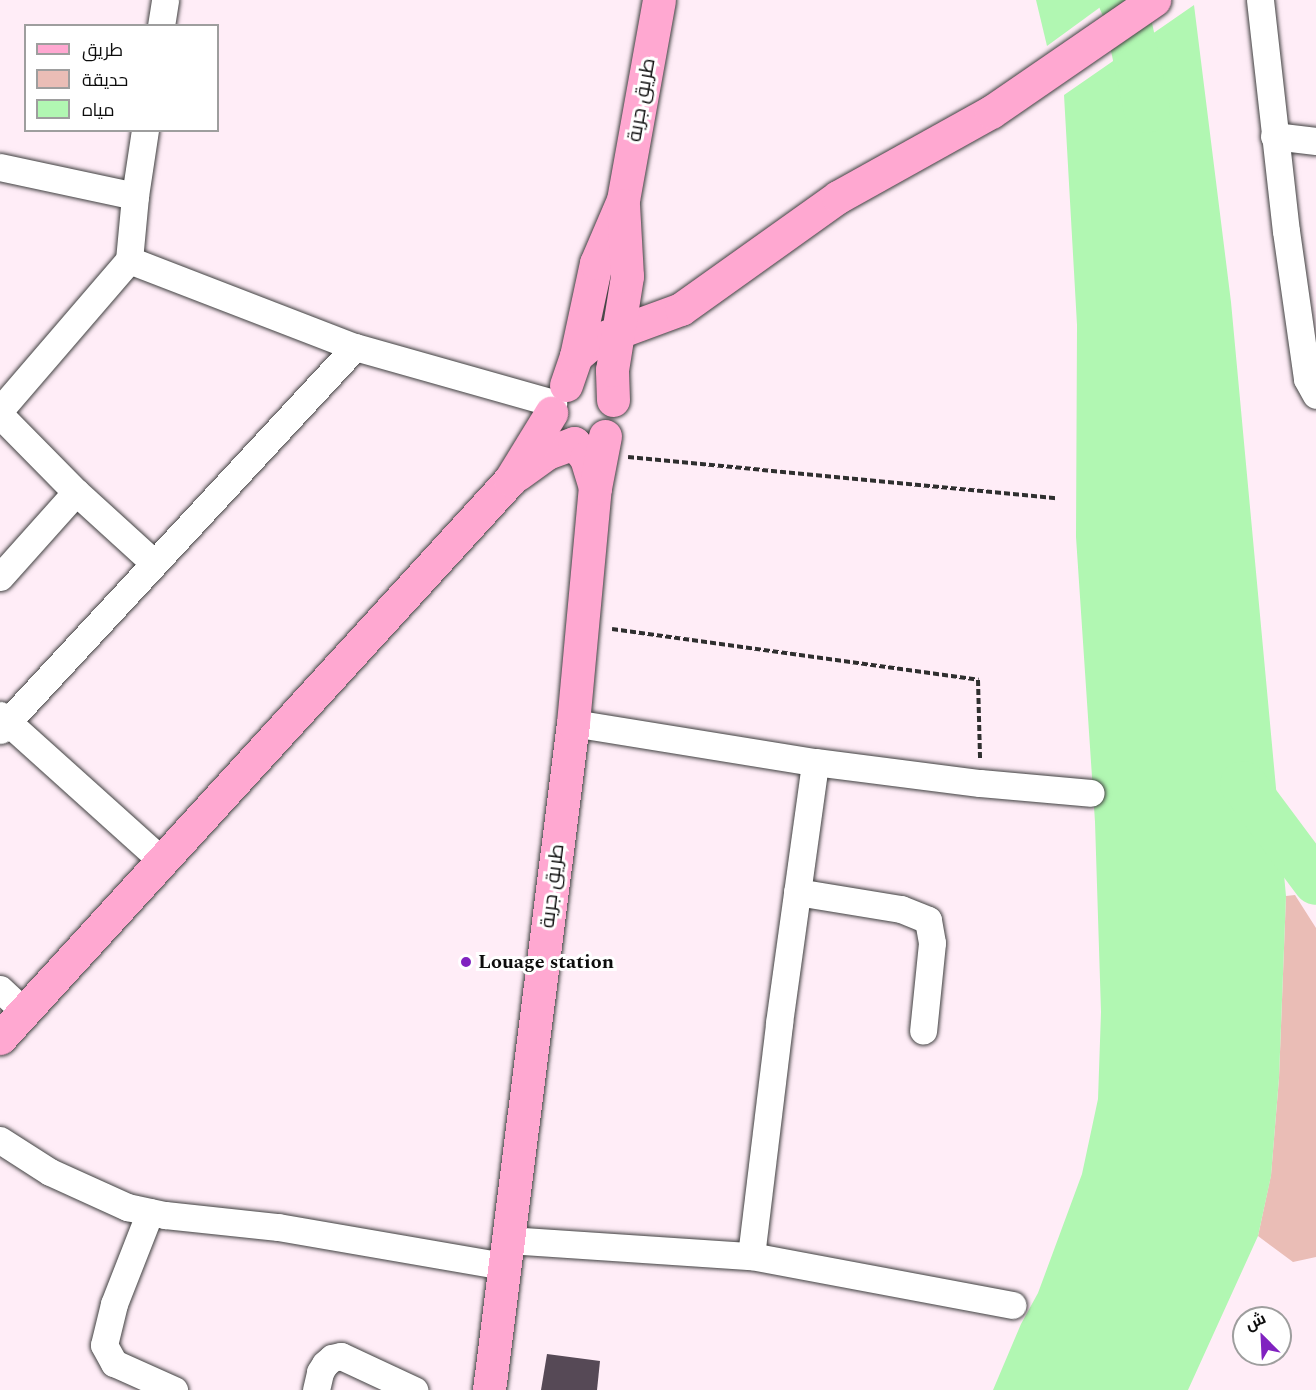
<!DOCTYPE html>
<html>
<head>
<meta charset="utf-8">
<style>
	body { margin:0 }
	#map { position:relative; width:1316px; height:1390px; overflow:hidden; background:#ffedf7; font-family:Spectral,Cairo,serif }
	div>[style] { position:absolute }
	.green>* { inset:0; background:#eabdb6 }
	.water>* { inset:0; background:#b1f7b2 }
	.river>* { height:46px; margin:-23px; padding:0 23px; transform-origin:23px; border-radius:23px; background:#b1f7b2 }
	.building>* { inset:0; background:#564956 }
	.path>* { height:4px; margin-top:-2px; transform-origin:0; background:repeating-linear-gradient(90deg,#2f2f2f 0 6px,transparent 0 9px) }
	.roads { filter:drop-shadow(0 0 2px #404040) drop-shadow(0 0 2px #404040) }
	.street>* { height:27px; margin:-13.5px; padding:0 13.5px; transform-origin:13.5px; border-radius:13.5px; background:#fff }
	.secondary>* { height:33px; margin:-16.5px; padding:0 16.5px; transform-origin:16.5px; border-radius:16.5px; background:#ffa8d1 }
	.dots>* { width:16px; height:16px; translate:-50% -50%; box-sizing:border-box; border:3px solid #fff; border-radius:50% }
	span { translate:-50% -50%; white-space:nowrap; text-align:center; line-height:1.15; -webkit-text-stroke:6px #fff; paint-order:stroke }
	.street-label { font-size:20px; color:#0d0d0d }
	.poi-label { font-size:20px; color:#0d0d0d; font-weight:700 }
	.left { translate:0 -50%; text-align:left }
	.legend { position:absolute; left:24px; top:24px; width:195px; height:108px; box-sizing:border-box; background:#fff; border:2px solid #9e9e9e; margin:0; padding:8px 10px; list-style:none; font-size:18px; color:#0d0d0d }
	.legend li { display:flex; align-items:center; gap:12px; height:30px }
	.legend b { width:30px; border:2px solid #9e9e9e }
	.north { position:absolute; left:1232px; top:1306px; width:60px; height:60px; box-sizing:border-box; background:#fff; border:2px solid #9e9e9e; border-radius:50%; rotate:336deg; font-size:16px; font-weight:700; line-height:24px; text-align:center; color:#0d0d0d }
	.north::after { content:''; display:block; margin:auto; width:21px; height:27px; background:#8022c0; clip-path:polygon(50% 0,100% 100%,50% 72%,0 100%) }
</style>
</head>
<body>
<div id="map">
	<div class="green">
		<div style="clip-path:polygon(1295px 895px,1316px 928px,1316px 1257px,1293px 1262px,1258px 1236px,1271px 1175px,1279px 1078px,1286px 896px)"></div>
	</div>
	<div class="water">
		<div style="clip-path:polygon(1036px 0,1110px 0,1047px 46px)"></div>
		<div style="clip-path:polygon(1194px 5px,1231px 302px,1286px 896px,1279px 1078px,1271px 1176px,1258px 1236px,1188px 1390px,993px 1390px,1021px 1324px,1038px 1293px,1082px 1174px,1098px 1099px,1101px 1012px,1095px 822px,1076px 537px,1077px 325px,1064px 95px)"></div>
	</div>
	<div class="river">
		<div style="left:1121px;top:0;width:12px;rotate:66deg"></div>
		<div style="left:1126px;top:11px;width:101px;rotate:78deg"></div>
		<div style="left:1243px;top:784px;width:122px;rotate:53.3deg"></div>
	</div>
	<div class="building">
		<div style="clip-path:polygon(547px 1354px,600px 1361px,597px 1390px,541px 1390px)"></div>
	</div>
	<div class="path">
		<div style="left:628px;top:457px;width:430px;rotate:5.5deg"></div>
		<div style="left:612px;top:629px;width:370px;rotate:7.9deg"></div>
		<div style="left:978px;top:680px;width:78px;rotate:88.5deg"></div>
	</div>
	<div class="roads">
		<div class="street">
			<div style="left:1260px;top:0;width:232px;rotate:83.6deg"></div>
			<div style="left:1286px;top:231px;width:149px;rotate:81.9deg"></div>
			<div style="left:1307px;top:379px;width:18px;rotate:61deg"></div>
			<div style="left:161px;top:26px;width:26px;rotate:-81deg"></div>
			<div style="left:1274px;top:136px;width:42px;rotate:6.8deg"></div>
			<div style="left:0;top:167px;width:138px;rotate:12.1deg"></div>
			<div style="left:129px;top:260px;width:242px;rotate:21.1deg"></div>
			<div style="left:355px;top:347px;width:206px;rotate:15.8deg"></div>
			<div style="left:0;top:410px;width:198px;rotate:-49.3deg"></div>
			<div style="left:129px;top:260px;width:64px;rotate:-84.6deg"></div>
			<div style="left:135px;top:196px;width:67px;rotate:-81.4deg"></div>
			<div style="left:0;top:415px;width:108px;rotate:45.4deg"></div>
			<div style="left:76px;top:492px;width:105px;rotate:42.3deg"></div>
			<div style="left:0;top:577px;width:114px;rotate:-48.2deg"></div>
			<div style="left:0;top:715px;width:218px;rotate:42deg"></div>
			<div style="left:573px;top:723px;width:245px;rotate:9.2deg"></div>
			<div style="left:815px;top:762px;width:166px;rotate:7.3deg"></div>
			<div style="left:980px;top:783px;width:111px;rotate:5.1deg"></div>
			<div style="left:0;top:730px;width:522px;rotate:-47.17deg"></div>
			<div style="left:797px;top:892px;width:105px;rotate:9.3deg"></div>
			<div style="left:901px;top:909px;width:29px;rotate:22deg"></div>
			<div style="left:928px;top:920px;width:23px;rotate:80deg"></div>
			<div style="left:932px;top:943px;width:88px;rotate:95.8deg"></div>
			<div style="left:0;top:989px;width:33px;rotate:43deg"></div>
			<div style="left:0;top:1140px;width:59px;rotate:32.6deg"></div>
			<div style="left:50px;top:1172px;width:85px;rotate:24.4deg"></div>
			<div style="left:127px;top:1207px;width:39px;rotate:12deg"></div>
			<div style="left:165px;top:1215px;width:114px;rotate:6.1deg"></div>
			<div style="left:278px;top:1227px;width:229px;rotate:9.8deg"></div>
			<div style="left:150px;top:1212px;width:99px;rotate:111.4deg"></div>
			<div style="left:114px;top:1304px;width:42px;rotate:103.7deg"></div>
			<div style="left:104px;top:1345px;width:21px;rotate:61deg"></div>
			<div style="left:114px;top:1363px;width:66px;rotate:24.2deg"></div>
			<div style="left:508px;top:1240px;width:244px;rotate:3.8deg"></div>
			<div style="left:751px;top:1256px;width:266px;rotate:10.6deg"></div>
			<div style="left:751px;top:1256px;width:235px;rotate:-83.1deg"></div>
			<div style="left:779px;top:1023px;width:263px;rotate:-82.1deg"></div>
			<div style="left:316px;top:1390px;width:18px;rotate:-77deg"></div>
			<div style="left:320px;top:1372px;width:9px;rotate:-58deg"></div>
			<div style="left:325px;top:1364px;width:9px;rotate:-41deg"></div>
			<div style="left:332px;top:1358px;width:9px;rotate:-13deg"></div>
			<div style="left:341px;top:1356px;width:81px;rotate:25deg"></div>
		</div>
		<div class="secondary">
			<div style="left:576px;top:356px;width:23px;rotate:-40deg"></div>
			<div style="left:594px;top:341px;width:93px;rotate:-20.2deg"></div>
			<div style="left:681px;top:309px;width:193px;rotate:-35.5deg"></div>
			<div style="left:838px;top:197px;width:175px;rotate:-29.1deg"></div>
			<div style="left:991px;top:112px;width:198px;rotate:-34.5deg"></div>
			<div style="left:566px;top:385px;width:31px;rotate:-71deg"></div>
			<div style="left:576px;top:356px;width:95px;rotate:-77.9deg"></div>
			<div style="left:596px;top:263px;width:69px;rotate:-66.8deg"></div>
			<div style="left:623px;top:200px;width:203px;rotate:-79.8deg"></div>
			<div style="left:613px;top:400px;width:30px;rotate:-92deg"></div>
			<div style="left:612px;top:370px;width:95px;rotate:-80.9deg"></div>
			<div style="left:627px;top:276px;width:71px;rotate:-93.2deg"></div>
			<div style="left:518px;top:474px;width:36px;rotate:-36deg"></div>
			<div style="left:547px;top:453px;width:29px;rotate:-20deg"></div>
			<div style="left:574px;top:443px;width:19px;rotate:51deg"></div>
			<div style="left:586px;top:458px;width:31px;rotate:73deg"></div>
			<div style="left:0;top:1038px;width:756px;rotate:-47.57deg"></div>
			<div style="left:510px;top:480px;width:79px;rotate:-58.5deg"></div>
			<div style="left:489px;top:1390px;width:672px;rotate:-82.82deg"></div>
			<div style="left:573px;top:723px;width:236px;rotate:-84.7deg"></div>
			<div style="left:595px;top:488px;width:53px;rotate:-79.1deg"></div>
		</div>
	</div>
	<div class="dots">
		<div style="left:466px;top:962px;background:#8022c0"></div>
	</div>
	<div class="street-label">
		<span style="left:642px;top:100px;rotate:-80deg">طريق جربة</span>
		<span style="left:553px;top:886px;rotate:-83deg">طريق جربة</span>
	</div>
	<div class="poi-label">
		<span class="left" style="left:478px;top:962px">Louage station</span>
	</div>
	<ul class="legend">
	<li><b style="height:8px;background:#ffa8d1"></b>طريق</li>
	<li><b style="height:16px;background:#eabdb6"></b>حديقة</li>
	<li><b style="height:16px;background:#b1f7b2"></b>مياه</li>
	</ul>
	<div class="north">ش</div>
</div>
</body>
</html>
